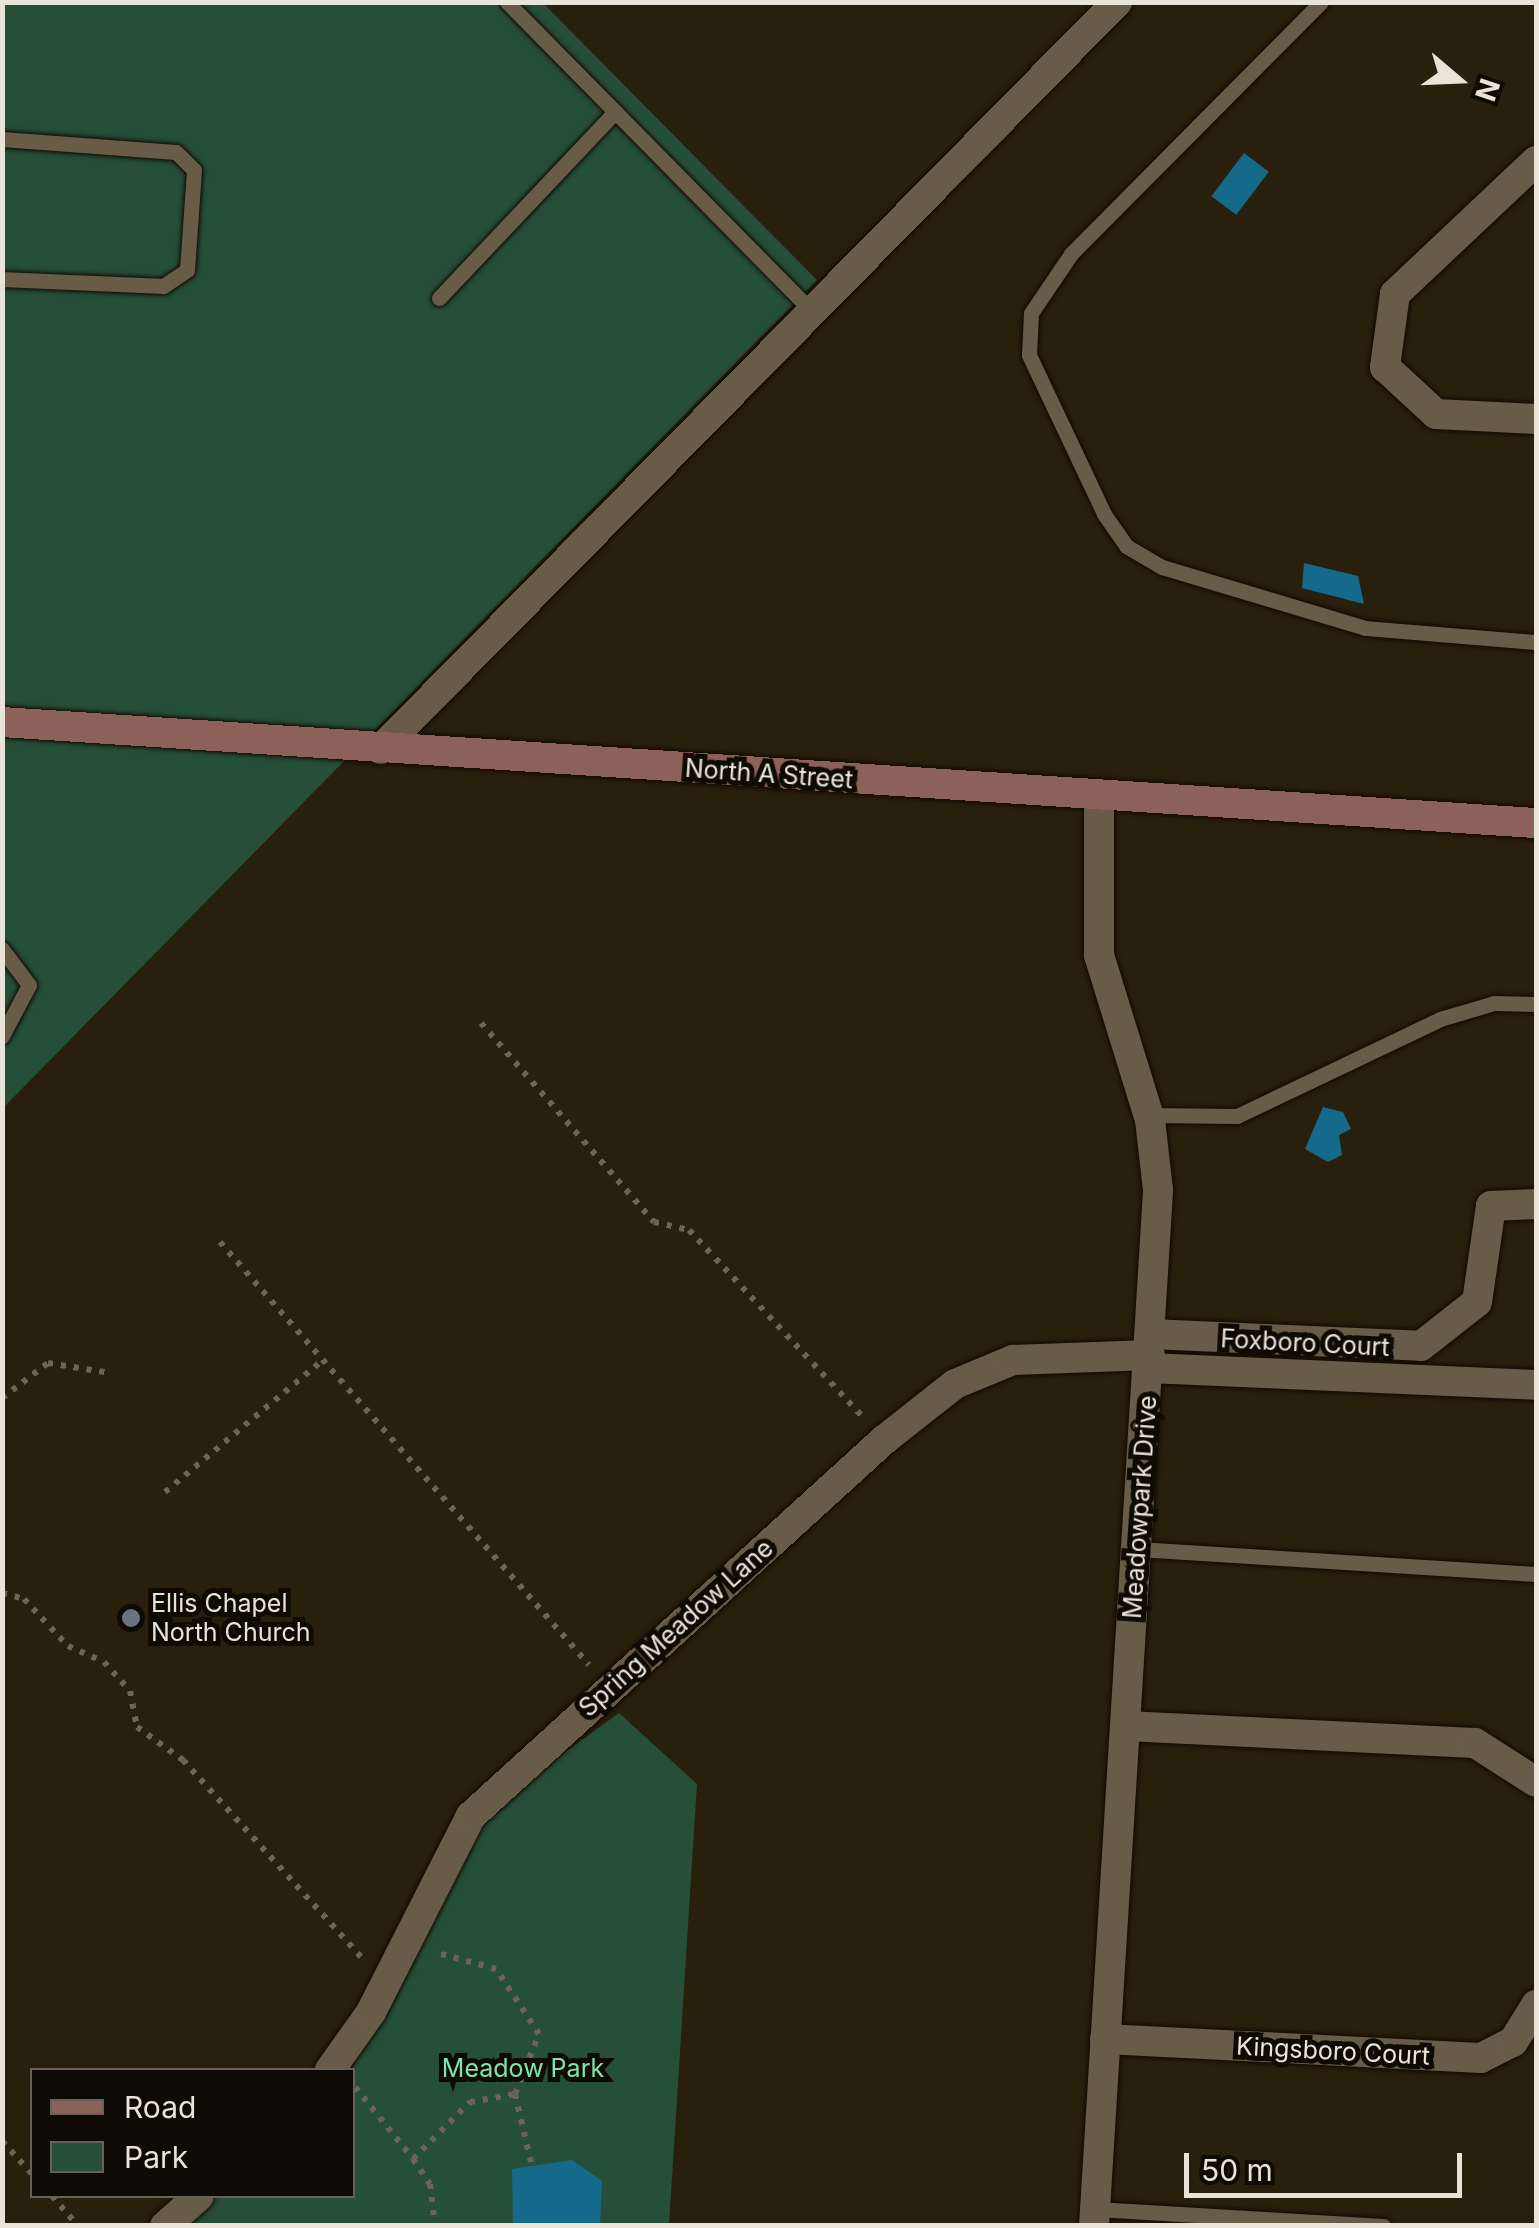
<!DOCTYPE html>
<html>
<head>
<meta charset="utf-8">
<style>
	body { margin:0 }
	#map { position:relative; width:1539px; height:2228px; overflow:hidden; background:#291f0d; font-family:Inter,sans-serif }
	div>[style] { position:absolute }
	.green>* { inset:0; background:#254f37 }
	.water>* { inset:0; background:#156a8c; transform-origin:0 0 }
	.path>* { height:6px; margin-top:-3px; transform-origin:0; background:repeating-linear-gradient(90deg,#6d6455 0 5px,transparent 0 13px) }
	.roads { filter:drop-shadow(0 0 2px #120800) drop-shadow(0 0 2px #120800) }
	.service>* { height:15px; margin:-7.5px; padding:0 7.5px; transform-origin:7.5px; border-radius:7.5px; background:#685c49 }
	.minor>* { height:30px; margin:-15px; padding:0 15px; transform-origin:15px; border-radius:15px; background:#685c49 }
	.tertiary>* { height:30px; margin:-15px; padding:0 15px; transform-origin:15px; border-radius:15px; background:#685c49 }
	.secondary>* { height:30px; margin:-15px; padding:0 15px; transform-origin:15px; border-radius:15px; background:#8c615a }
	.dots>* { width:28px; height:28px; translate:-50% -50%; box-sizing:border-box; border:5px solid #0e0a04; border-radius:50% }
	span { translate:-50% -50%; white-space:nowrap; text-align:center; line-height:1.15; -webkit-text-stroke:10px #0e0a04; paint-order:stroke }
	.street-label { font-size:25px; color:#eae3d8 }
	.poi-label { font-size:25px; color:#eae3d8 }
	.left { translate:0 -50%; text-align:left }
	.park-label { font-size:25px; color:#82e3aa }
	.frame { position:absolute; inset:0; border:5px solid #eae3d8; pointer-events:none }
	.legend { position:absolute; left:30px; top:2068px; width:325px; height:130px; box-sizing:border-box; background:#0e0a04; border:2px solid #666159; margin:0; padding:12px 18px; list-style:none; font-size:30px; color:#eae3d8 }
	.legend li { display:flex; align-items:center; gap:20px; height:50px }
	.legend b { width:50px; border:2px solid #666159 }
	.north { position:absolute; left:1409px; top:30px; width:100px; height:100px; -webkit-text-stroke:8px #0e0a04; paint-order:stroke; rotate:109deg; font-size:28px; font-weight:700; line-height:40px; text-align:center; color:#eae3d8 }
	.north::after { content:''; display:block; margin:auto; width:35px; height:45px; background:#eae3d8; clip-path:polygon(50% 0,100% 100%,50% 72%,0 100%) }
	.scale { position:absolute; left:1184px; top:2153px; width:278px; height:45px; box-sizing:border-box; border:5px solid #eae3d8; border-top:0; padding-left:12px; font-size:30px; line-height:35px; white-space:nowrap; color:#eae3d8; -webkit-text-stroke:8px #0e0a04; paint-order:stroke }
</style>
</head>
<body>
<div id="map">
	<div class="green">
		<div style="clip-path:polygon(3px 3px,543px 3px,817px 280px,3px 1108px)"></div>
		<div style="clip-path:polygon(619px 1713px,697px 1784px,669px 2225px,184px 2226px,218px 2196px,352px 2196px,351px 2070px,466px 1823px)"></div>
	</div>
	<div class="water">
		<div style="left:1244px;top:153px;width:31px;height:54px;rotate:37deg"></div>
		<div style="clip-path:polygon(1304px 563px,1358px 576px,1364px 604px,1302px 588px)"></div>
		<div style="clip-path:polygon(1323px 1107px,1343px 1112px,1351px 1129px,1339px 1135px,1342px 1155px,1328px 1162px,1305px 1149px)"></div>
		<div style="clip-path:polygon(572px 2160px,602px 2181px,600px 2225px,513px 2225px,512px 2169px)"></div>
	</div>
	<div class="path">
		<div style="left:481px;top:1023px;width:264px;rotate:49deg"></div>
		<div style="left:654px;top:1222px;width:36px;rotate:13deg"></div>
		<div style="left:689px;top:1230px;width:254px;rotate:47.1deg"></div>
		<div style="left:220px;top:1242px;width:561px;rotate:48.9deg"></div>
		<div style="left:2px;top:1398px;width:58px;rotate:-37.3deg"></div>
		<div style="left:48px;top:1363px;width:63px;rotate:9.2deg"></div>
		<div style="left:165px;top:1492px;width:206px;rotate:-39.9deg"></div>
		<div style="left:2px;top:1593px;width:23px;rotate:15deg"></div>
		<div style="left:24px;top:1599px;width:64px;rotate:46.9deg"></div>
		<div style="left:68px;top:1646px;width:39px;rotate:24deg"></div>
		<div style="left:104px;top:1662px;width:39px;rotate:48deg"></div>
		<div style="left:130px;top:1691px;width:37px;rotate:79deg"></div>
		<div style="left:137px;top:1727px;width:57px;rotate:35.7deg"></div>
		<div style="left:183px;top:1760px;width:270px;rotate:47.9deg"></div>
		<div style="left:355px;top:2087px;width:92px;rotate:51.1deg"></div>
		<div style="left:413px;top:2159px;width:81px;rotate:-45deg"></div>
		<div style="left:470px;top:2102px;width:46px;rotate:-10.1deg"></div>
		<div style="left:515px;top:2094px;width:65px;rotate:-68.2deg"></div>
		<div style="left:539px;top:2034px;width:78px;rotate:-123.5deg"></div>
		<div style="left:496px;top:1969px;width:60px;rotate:-164.6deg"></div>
		<div style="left:515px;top:2094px;width:70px;rotate:76.8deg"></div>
		<div style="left:2px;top:2141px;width:45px;rotate:47.7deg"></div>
		<div style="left:413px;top:2159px;width:30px;rotate:56deg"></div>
		<div style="left:430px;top:2184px;width:42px;rotate:83.2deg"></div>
		<div style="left:52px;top:2196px;width:40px;rotate:49deg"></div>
	</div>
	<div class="roads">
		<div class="service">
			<div style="left:507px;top:2px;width:436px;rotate:45.4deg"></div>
			<div style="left:1321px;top:2px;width:355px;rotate:134.8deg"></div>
			<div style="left:1071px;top:254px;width:71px;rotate:124.1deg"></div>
			<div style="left:1031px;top:313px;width:42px;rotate:92.7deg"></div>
			<div style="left:1029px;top:355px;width:176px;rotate:64.7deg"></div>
			<div style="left:1104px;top:514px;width:39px;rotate:55deg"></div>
			<div style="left:1126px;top:546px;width:42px;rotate:30.3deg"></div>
			<div style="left:1162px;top:567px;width:212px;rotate:16.7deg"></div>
			<div style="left:1365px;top:628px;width:172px;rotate:4.7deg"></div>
			<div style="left:2px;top:139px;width:174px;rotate:4.3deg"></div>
			<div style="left:176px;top:152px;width:25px;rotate:45deg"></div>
			<div style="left:194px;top:170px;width:100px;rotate:94deg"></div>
			<div style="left:187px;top:270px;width:29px;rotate:146deg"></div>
			<div style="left:163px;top:286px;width:161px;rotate:-177.5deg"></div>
			<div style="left:439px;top:298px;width:256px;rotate:-46.6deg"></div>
			<div style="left:2px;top:949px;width:45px;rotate:53.1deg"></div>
			<div style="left:29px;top:985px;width:58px;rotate:117.9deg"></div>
			<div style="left:1149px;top:1115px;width:88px;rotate:0.7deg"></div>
			<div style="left:1237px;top:1116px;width:225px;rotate:-25.5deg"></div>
			<div style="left:1440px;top:1019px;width:56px;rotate:-16.5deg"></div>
			<div style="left:1494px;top:1003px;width:42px;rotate:1.4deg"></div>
			<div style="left:1137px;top:1549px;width:400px;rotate:3.6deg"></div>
			<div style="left:1095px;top:2209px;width:289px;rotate:3.4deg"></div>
		</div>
		<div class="minor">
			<div style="left:1536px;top:161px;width:194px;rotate:136.7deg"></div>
			<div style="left:1395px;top:294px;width:74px;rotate:97.8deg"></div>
			<div style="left:1385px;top:367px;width:69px;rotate:42.7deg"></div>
			<div style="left:1436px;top:414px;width:100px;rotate:2.9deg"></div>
			<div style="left:381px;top:749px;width:1049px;rotate:-45.42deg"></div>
			<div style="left:1150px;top:1334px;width:271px;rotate:2.5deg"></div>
			<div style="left:1421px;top:1346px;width:71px;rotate:-38.2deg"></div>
			<div style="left:1477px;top:1302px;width:97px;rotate:-81.7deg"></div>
			<div style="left:1491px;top:1206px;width:45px;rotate:-2.5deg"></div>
			<div style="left:1149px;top:1368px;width:387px;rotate:2.5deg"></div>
			<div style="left:1126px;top:1726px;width:349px;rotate:2.8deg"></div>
			<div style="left:1475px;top:1743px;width:72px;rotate:32.6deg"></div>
			<div style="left:1105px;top:2039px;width:376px;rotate:2.9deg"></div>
			<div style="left:1481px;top:2058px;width:36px;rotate:-27deg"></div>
			<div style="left:1513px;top:2042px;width:44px;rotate:-58.1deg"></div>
		</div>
		<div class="tertiary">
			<div style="left:330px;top:2070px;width:71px;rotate:-54.7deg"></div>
			<div style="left:371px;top:2012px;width:220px;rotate:-63deg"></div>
			<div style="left:471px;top:1816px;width:559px;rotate:-42.32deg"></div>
			<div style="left:884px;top:1440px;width:90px;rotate:-38.3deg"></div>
			<div style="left:955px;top:1384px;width:63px;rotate:-22.5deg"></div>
			<div style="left:1013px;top:1360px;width:137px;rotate:-2.1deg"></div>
			<div style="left:165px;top:2226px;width:45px;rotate:-41.4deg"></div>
			<div style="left:1094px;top:2226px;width:1038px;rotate:-86.46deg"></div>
			<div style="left:1158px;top:1190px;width:70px;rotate:-96.5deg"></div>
			<div style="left:1150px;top:1120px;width:173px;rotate:-107.2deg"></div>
			<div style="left:1099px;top:955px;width:160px;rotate:-90deg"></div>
		</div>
		<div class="secondary">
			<div style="left:2px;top:722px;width:1537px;rotate:3.77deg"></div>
		</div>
	</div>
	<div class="dots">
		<div style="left:131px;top:1618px;background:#6b7280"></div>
	</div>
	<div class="street-label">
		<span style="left:769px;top:774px;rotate:4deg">North A Street</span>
		<span style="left:1305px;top:1343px;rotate:3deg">Foxboro Court</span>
		<span style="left:1140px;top:1507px;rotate:-86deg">Meadowpark Drive</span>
		<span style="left:676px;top:1628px;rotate:-42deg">Spring Meadow Lane</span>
		<span style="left:1333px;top:2051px;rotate:3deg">Kingsboro Court</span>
	</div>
	<div class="poi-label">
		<span class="left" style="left:151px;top:1618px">Ellis Chapel<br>North Church</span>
	</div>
	<div class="park-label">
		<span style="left:523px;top:2068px">Meadow Park</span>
	</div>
	<div class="frame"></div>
	<ul class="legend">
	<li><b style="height:12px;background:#8c615a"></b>Road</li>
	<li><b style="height:28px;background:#254f37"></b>Park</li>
	</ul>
	<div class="north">N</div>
	<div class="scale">50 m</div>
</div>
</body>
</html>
